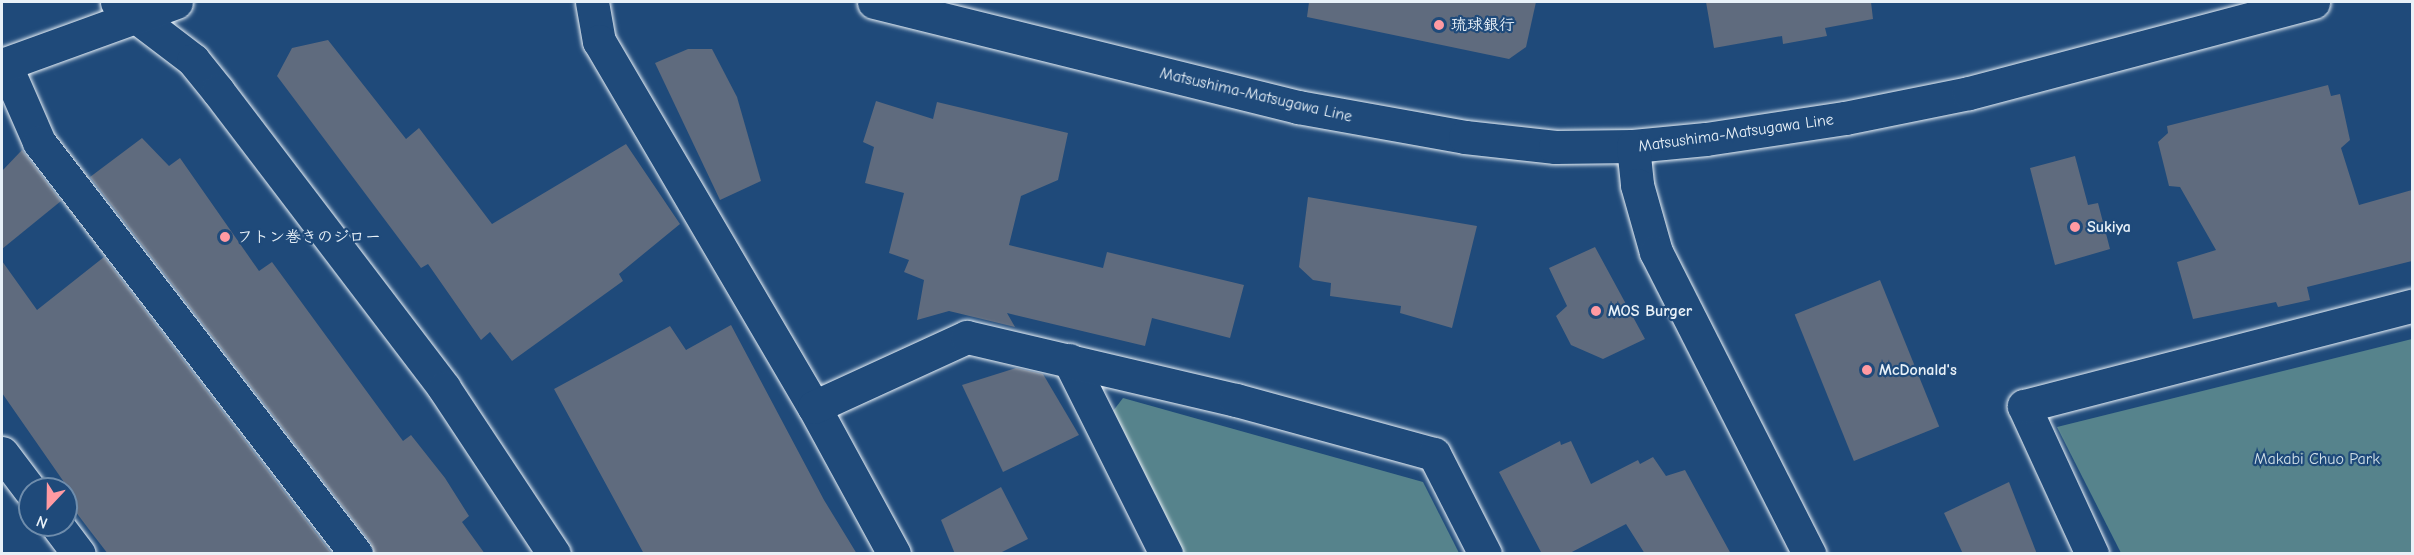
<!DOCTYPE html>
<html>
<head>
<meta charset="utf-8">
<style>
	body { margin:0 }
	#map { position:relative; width:2414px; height:555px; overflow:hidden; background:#1f4a7a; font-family:"Comic Neue","Klee One",sans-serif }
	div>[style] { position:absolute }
	.green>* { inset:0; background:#56838c }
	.building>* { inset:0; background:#5f6b7e; transform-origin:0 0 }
	.roads { filter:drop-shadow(0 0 2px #e8f1f8) drop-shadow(0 0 2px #e8f1f8) }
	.street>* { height:33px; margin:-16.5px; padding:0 16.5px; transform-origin:16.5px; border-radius:16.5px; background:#1f4a7a }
	.secondary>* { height:33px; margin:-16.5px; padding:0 16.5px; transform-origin:16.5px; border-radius:16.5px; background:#1f4a7a }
	.dots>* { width:16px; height:16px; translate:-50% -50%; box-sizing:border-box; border:3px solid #1f4a7a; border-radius:50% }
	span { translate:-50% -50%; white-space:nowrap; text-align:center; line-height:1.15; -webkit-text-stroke:4.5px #1f4a7a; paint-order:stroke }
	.poi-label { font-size:16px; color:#e8f1f8; font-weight:700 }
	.left { translate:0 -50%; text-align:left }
	.street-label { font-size:16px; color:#e8f1f8 }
	.park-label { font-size:16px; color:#d2e0e8 }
	.frame { position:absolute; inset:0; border:3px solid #e8f1f8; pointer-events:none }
	.north { position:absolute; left:18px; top:477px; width:60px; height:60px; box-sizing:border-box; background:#1f4a7a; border:2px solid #6f8dac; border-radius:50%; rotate:202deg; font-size:16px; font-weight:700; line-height:24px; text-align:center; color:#e8f1f8 }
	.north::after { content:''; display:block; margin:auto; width:21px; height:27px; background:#ff9aa2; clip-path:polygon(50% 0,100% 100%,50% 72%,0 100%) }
</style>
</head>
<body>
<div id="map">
	<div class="green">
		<div style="clip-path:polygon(2412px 339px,2412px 553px,2121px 553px,2057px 427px)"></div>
		<div style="clip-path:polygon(1123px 398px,1423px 482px,1459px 553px,1182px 553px,1110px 415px)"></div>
	</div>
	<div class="building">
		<div style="clip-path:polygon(1309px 2px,1536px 2px,1526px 47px,1509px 59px,1307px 17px)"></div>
		<div style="clip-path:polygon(1706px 2px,1871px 2px,1873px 19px,1825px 28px,1827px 36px,1783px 44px,1782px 36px,1714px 48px)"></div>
		<div style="clip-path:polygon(328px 40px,406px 139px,419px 128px,492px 224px,626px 144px,680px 224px,619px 274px,623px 281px,512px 361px,490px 332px,481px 340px,428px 264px,421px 268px,277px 76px,292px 48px)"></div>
		<div style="clip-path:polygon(688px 49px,712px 49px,737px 97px,761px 181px,720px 200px,655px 63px)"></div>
		<div style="clip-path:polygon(2328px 85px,2331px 96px,2340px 94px,2350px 140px,2341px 148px,2359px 205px,2412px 190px,2412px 261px,2307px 287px,2310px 300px,2278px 307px,2276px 302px,2193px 319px,2177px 262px,2216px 250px,2180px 187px,2169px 186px,2158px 142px,2168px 133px,2167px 126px)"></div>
		<div style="clip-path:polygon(876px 101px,933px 119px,937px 102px,1068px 133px,1058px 180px,1021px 196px,1009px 245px,1103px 268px,1107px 252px,1244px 285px,1230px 338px,1152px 318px,1145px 346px,1007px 313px,1015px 327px,949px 311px,917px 320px,924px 280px,904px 272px,909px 260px,889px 253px,904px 193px,865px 183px,874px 147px,863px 142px)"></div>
		<div style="clip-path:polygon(142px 138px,169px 166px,180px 158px,259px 271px,272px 262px,403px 441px,411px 435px,445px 478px,469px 516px,462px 522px,485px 554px,374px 554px,371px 543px,90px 177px)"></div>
		<div style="clip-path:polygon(22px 150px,61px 201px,2px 249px,2px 171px)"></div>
		<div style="clip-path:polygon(2075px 156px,2088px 205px,2098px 203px,2110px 249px,2055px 265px,2030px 168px)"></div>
		<div style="clip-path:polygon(1308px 197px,1477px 226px,1452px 328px,1400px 313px,1401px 306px,1330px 296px,1331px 283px,1313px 280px,1299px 267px)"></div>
		<div style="clip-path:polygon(1595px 247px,1645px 339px,1603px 359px,1571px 345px,1556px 316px,1567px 306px,1549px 268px)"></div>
		<div style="clip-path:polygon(104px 257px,332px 554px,108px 554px,91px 532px,66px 499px,66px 489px,62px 489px,66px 485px,2px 393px,2px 261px,37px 310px)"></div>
		<div style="left:1880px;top:280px;width:158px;height:92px;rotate:68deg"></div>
		<div style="clip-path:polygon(731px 325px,824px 500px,857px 554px,644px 554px,554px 389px,670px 326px,686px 350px)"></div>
		<div style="clip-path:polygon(1016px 368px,1043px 374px,1079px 435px,1003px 472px,962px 385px)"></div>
		<div style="clip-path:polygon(1560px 441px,1561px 445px,1571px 441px,1591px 484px,1638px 460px,1640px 464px,1653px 457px,1666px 476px,1685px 470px,1731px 554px,1645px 554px,1626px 524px,1568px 554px,1542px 554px,1499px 472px)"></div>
		<div style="clip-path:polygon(2009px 482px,2037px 554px,1963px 554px,1944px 513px)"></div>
		<div style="clip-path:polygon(1001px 487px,1028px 539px,998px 554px,955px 554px,941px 520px)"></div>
	</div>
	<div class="roads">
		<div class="street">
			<div style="left:592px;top:2px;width:40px;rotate:80deg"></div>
			<div style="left:599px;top:41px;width:424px;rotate:59.6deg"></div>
			<div style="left:814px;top:407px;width:167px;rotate:61.4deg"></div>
			<div style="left:5px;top:64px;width:85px;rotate:66.4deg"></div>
			<div style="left:39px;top:142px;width:520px;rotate:52.42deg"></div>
			<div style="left:1069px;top:360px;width:217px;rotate:63.4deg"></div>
			<div style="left:814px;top:407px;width:168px;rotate:-24.6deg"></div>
			<div style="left:967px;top:337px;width:276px;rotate:13.2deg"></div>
			<div style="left:1236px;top:400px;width:205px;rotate:15.3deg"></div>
			<div style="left:1434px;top:454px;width:112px;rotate:63deg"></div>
			<div style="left:2px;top:453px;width:46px;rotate:52.9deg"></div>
			<div style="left:57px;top:525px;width:36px;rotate:53deg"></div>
			<div style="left:2092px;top:554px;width:163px;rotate:-114.7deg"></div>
			<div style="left:2024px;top:406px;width:401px;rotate:-14.5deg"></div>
		</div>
		<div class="secondary">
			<div style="left:117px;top:2px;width:96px;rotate:37.3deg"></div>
			<div style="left:193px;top:60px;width:40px;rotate:51deg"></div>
			<div style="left:218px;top:91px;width:373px;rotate:52.7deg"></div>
			<div style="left:444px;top:388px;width:199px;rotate:56.5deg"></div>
			<div style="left:874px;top:2px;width:437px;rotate:13.9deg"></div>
			<div style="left:1298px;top:107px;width:170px;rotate:10.2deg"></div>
			<div style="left:1465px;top:137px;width:91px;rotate:6.3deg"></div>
			<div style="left:1555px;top:147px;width:78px;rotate:-0.7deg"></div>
			<div style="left:1633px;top:146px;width:73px;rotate:-5.5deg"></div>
			<div style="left:1706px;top:139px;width:141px;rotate:-8.6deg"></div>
			<div style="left:1845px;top:118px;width:126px;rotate:-11.4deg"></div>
			<div style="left:1969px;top:93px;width:356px;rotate:-14.8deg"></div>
			<div style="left:2px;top:65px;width:185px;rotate:-19.9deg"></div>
			<div style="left:1633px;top:146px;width:39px;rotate:84deg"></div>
			<div style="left:1637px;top:185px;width:70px;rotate:74.2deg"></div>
			<div style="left:1656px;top:252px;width:339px;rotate:63.1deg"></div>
		</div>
	</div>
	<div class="dots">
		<div style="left:1439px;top:25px;background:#ff9aa2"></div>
		<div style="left:2075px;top:227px;background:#ff9aa2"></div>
		<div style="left:225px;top:237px;background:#ff9aa2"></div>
		<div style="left:1596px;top:311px;background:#ff9aa2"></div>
		<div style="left:1867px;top:370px;background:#ff9aa2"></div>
	</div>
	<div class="poi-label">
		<span class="left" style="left:1451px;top:25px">琉球銀行</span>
		<span class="left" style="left:2087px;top:227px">Sukiya</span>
		<span class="left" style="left:237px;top:237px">フトン巻きのジロー</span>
		<span class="left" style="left:1608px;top:311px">MOS Burger</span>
		<span class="left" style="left:1879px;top:370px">McDonald's</span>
	</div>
	<div class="street-label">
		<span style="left:1256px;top:95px;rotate:13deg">Matsushima-Matsugawa Line</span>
		<span style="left:1736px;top:133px;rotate:-8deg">Matsushima-Matsugawa Line</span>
	</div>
	<div class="park-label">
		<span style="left:2317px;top:459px">Makabi Chuo Park</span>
	</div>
	<div class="frame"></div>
	<div class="north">N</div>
</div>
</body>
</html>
